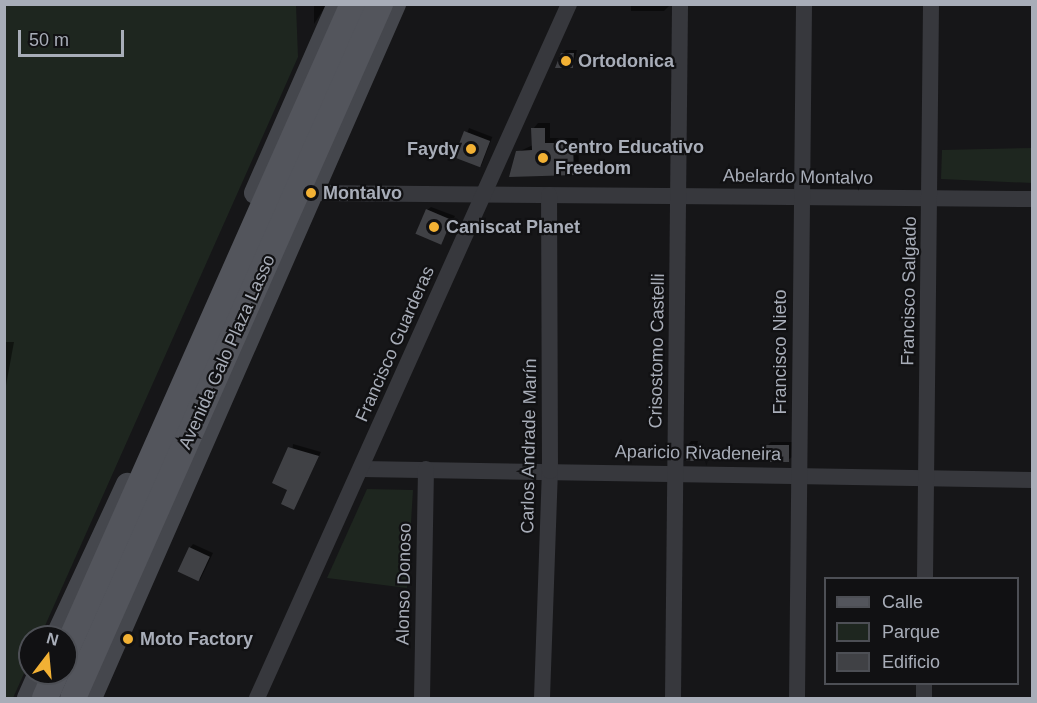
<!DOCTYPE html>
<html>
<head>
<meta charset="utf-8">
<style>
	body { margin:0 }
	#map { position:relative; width:1037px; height:703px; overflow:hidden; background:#161618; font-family:Arial,sans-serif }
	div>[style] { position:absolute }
	.green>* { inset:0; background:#1e261f }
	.shadow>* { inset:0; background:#0007; transform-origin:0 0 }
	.building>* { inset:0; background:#404145; transform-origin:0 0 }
	.minor>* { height:16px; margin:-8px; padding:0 8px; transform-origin:8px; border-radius:8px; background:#37383d }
	.secondary>* { height:22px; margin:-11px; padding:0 11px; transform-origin:11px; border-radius:11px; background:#45474d }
	.primary>* { height:26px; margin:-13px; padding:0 13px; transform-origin:13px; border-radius:13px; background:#53555c }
	.dots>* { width:16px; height:16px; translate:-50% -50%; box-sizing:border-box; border:3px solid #111113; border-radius:50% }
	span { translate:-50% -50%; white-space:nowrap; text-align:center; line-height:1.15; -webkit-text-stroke:4.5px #111113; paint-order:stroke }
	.poi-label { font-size:18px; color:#a8adb8; font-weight:700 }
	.left { translate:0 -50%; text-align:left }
	.right { translate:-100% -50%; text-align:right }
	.street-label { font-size:18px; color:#a8adb8 }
	.frame { position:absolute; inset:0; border:6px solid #a8adb8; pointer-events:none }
	.legend { position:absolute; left:824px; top:577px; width:195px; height:108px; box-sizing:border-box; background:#111113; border:2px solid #4d4f55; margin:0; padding:8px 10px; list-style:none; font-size:18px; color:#a8adb8 }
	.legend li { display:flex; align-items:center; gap:12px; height:30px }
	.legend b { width:30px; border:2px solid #4d4f55 }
	.north { position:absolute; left:18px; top:625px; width:60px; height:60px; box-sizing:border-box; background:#111113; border:2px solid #4d4f55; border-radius:50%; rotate:16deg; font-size:16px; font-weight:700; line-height:24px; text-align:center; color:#a8adb8 }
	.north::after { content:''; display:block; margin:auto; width:21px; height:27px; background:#f2b134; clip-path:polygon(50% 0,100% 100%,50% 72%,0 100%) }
	.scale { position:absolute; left:18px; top:30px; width:106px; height:27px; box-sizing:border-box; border:3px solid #a8adb8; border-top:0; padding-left:8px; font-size:18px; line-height:21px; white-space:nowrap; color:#a8adb8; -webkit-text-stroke:4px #111113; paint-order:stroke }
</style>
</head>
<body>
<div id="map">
	<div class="green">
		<div style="clip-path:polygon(4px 5px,296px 5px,298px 57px,40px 637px,30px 637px,30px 660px,13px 698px,4px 698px)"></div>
		<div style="clip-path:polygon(1032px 148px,1032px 183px,941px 179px,942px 150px)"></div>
		<div style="clip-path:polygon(367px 489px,413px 490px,407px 588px,327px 578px)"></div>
	</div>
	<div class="shadow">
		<div style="clip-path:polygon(314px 4px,327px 4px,314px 24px)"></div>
		<div style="clip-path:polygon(631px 4px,671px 4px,664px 11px,631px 11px)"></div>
		<div style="clip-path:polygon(566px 50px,577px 50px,573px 67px,562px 54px)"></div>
		<div style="clip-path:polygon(538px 123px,550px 123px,550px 138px,578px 138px,579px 167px,573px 173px,518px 152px,533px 145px,533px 129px)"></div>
		<div style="left:469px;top:128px;width:25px;height:31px;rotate:21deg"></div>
		<div style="clip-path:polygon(431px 207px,455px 216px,441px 243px,427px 210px)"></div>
		<div style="clip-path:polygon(4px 342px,14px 342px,4px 396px)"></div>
		<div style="clip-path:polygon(691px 441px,698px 441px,695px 460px,688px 445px)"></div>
		<div style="clip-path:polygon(771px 442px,792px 442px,792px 457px,788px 460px,767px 446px)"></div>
		<div style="clip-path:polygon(293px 444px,321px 452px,294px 508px,289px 489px)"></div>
		<div style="clip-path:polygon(193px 544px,213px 553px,200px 580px,190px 548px)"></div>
	</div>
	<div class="building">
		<div style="clip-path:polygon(561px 53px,574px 53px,573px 68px,555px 68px)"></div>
		<div style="clip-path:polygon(531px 128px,545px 128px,545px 143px,573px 143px,574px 175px,509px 177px,516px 151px,532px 150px)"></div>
		<div style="left:464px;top:131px;width:28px;height:28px;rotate:21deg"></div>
		<div style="left:426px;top:209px;width:28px;height:27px;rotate:23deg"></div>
		<div style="clip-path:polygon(686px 444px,694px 444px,696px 461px,686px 461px)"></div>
		<div style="left:766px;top:445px;width:23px;height:17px"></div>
		<div style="clip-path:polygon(288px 447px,319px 456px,294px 510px,281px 504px,287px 490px,272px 483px)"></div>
		<div style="left:189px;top:547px;width:23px;height:27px;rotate:25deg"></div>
	</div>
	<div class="minor">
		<div style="left:311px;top:193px;width:721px;rotate:0.48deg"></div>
		<div style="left:362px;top:469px;width:670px;rotate:0.94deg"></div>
		<div style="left:925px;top:578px;width:574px;rotate:-89.4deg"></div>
		<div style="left:257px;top:698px;width:761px;rotate:-65.79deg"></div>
		<div style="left:422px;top:698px;width:229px;rotate:-89deg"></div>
		<div style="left:542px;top:698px;width:227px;rotate:-88deg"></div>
		<div style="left:550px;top:471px;width:276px;rotate:-90.2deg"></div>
		<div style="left:673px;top:698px;width:694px;rotate:-89.42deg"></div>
		<div style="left:797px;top:698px;width:694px;rotate:-89.42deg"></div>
		<div style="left:924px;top:698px;width:14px;rotate:-90deg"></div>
	</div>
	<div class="secondary">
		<div style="left:255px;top:193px;width:206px;rotate:-66.3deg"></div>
		<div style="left:56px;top:637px;width:169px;rotate:-65.1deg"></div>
		<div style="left:28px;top:698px;width:27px;rotate:-66deg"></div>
		<div style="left:91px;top:698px;width:758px;rotate:-66.34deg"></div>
	</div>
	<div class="primary">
		<div style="left:66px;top:651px;width:708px;rotate:-66.08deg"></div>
		<div style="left:45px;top:698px;width:27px;rotate:-66deg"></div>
		<div style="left:73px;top:698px;width:759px;rotate:-66.14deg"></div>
	</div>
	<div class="dots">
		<div style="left:566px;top:61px;background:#f2b134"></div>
		<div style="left:471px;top:149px;background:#f2b134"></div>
		<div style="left:543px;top:158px;background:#f2b134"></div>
		<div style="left:311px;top:193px;background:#f2b134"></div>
		<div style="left:434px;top:227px;background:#f2b134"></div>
		<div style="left:128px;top:639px;background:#f2b134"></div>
	</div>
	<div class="poi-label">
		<span class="left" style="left:578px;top:61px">Ortodonica</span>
		<span class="left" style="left:555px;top:158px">Centro Educativo<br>Freedom</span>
		<span class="right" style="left:459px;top:149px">Faydy</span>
		<span class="left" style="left:323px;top:193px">Montalvo</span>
		<span class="left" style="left:446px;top:227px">Caniscat Planet</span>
		<span class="left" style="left:140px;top:639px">Moto Factory</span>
	</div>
	<div class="street-label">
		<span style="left:798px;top:177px;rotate:1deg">Abelardo Montalvo</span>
		<span style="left:909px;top:291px;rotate:-89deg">Francisco Salgado</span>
		<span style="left:395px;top:344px;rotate:-66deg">Francisco Guarderas</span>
		<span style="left:657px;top:351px;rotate:-89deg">Crisostomo Castelli</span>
		<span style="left:227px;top:352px;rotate:-66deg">Avenida Galo Plaza Lasso</span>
		<span style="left:780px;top:352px;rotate:-90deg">Francisco Nieto</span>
		<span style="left:529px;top:446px;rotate:-89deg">Carlos Andrade Marín</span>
		<span style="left:698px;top:453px;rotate:1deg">Aparicio Rivadeneira</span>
		<span style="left:404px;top:584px;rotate:-89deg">Alonso Donoso</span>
	</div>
	<div class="frame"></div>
	<ul class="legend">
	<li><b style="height:8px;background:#53555c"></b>Calle</li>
	<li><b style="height:16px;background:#1e261f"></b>Parque</li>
	<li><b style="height:16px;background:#404145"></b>Edificio</li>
	</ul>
	<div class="north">N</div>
	<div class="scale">50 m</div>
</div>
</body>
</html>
